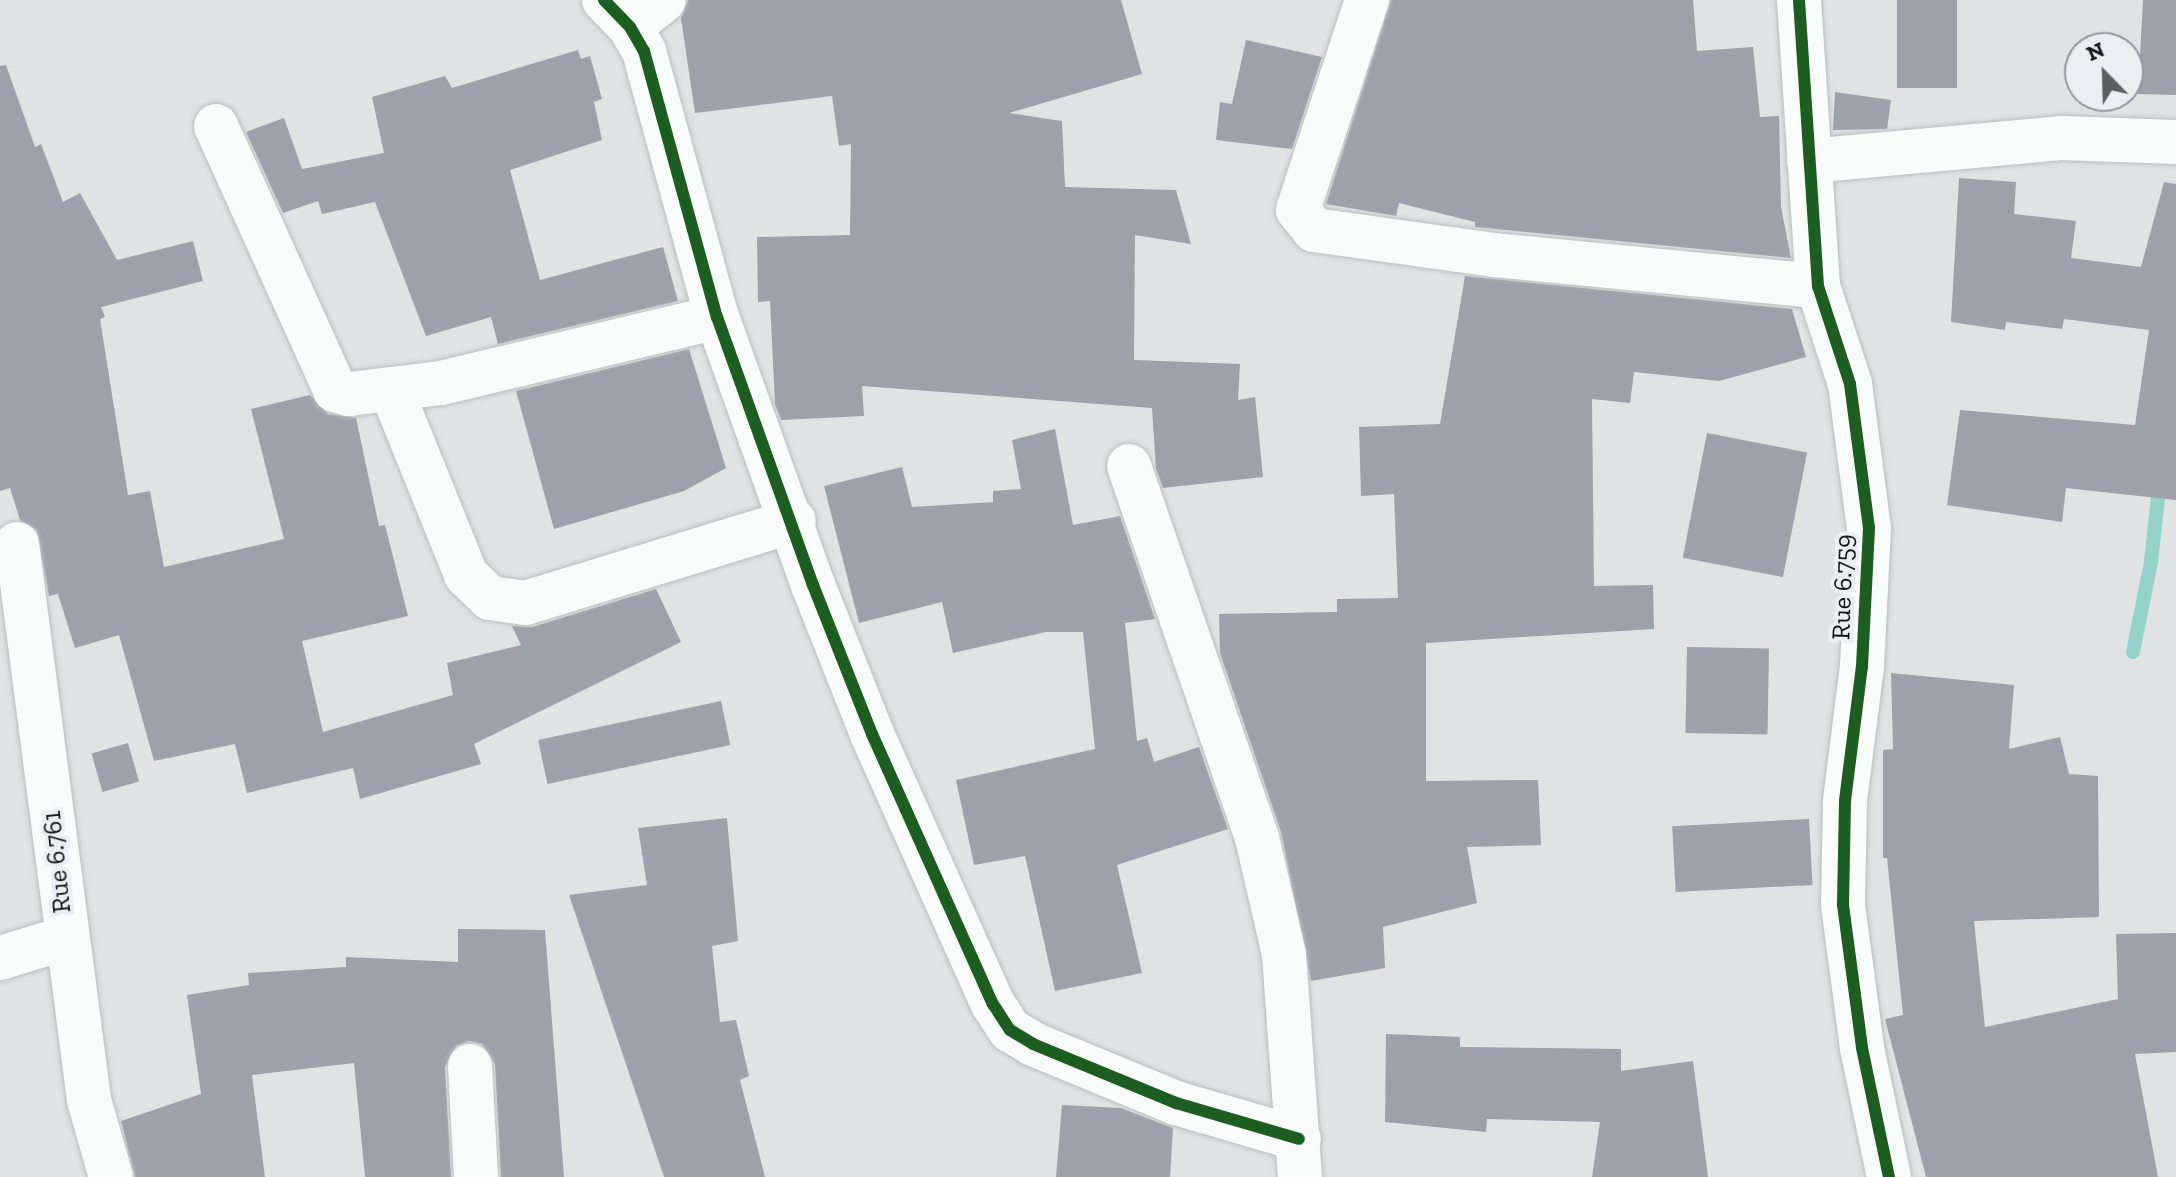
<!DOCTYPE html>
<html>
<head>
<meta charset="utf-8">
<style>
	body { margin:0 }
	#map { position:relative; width:2176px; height:1177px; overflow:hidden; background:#e0e2e4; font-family:"Zilla Slab",serif }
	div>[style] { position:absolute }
	.stream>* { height:14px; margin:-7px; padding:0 7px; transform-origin:7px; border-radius:7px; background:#93d3cb }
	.building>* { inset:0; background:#9ca1ac; transform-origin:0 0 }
	.roads { filter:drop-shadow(0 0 2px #bcbebf) drop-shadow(0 0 2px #bcbebf) }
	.minor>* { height:44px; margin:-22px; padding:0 22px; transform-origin:22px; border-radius:22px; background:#fafbfb }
	.cycleway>* { height:12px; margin:-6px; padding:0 6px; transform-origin:6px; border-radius:6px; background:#1b5e20 }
	span { translate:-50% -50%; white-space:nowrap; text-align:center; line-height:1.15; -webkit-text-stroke:8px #ebeff3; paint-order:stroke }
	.street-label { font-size:26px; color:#141617 }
	.north { position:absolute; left:2064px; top:32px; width:80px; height:80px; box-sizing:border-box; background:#ebeff3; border:2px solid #95989b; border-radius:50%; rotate:337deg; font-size:22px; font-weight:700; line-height:32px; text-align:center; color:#141617 }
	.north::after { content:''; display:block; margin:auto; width:28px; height:36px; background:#5b5d5f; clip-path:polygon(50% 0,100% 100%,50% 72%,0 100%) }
</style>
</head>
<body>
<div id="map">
	<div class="stream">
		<div style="left:2133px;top:652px;width:92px;rotate:-78.7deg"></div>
		<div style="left:2151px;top:562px;width:83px;rotate:-83.8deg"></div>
	</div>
	<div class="building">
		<div style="clip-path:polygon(688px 0,1121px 0,1142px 74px,1009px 113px,1062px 121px,1065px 187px,1176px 190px,1191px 244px,1135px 235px,1134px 360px,1240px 364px,1238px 400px,1255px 397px,1263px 477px,1163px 488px,1156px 469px,1152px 408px,862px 386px,864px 416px,781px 420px,775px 404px,770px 301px,758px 302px,757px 237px,850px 235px,851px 144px,839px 146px,832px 96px,695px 113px,681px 18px)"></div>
		<div style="clip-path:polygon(1391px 0,1693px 0,1697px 51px,1753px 47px,1760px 117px,1779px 116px,1781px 207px,1791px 258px,1475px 227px,1475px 222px,1399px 203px,1396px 216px,1326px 204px)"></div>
		<div style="left:1897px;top:0;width:60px;height:88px"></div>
		<div style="clip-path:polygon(2143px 0,2176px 0,2176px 95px,2138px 94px)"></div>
		<div style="clip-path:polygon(1246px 40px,1322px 57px,1292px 149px,1216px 140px,1220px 102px,1232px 104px)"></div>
		<div style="clip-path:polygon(578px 50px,581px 59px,590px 56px,602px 99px,594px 102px,602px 140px,510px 170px,540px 280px,663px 247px,678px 301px,498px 344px,491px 317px,426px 336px,375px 202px,322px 214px,318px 201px,283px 213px,246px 132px,284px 118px,302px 169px,384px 153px,372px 97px,445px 76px,452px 88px)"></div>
		<div style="clip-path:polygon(6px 65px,35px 147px,41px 144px,63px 202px,80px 193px,117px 260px,193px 241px,203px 281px,101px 307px,105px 317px,100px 319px,128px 495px,150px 491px,164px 567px,284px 539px,251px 409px,310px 395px,328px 414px,356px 418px,379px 526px,385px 525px,408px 616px,302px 641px,323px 732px,453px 695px,447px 663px,521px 645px,512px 626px,532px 627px,656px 589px,681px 642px,474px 744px,481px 764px,360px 799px,353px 768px,247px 793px,235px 744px,154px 761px,119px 635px,75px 648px,58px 594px,49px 596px,37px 530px,20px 520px,10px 488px,0 491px,0 66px)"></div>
		<div style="clip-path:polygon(1835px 92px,1891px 100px,1887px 129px,1833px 130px)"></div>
		<div style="clip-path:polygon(1959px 178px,2016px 182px,2014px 214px,2076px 221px,2071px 258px,2141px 267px,2164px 182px,2176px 184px,2176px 500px,2066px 488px,2062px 522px,1947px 505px,1960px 410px,2135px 425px,2149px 330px,2064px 319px,2062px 329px,2006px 322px,2005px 330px,1951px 322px)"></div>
		<div style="clip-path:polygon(1465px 276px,1792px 309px,1806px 357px,1719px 381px,1634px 372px,1630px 403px,1592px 399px,1594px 586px,1653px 585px,1654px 629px,1426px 643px,1426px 781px,1538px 780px,1541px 845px,1467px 847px,1477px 903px,1383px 927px,1385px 968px,1311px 981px,1281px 832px,1220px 653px,1219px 614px,1337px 612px,1337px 599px,1398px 598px,1394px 494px,1361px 496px,1359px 427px,1440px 424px)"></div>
		<div style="clip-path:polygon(689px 349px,726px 468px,684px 491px,554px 529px,516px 391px)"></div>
		<div style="clip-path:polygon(1055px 429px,1073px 525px,1120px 516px,1155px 619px,1125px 623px,1137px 741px,1147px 738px,1154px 762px,1199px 747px,1228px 829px,1117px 865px,1142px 973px,1055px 991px,1025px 856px,974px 865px,956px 780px,1095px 749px,1083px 632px,1046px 632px,953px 653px,942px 602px,859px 623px,824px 486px,902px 467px,912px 507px,993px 502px,993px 491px,1021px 489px,1012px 440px)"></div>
		<div style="left:1707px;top:433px;width:102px;height:127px;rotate:11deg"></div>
		<div style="left:1687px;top:647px;width:82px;height:86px;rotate:1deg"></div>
		<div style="clip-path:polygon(1891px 673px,2014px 685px,2009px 749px,2060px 737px,2069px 774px,2098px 776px,2099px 917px,1974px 921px,1985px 1027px,2118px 999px,2116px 934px,2176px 933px,2176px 1052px,2135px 1054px,2158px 1177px,1926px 1177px,1885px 1019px,1903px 1015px,1887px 858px,1883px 858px,1883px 750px,1893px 749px)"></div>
		<div style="left:721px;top:701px;width:45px;height:187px;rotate:78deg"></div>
		<div style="left:128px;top:743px;width:40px;height:38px;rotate:74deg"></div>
		<div style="clip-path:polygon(727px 818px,738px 941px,712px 946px,720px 1022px,736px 1020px,749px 1076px,740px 1080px,765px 1177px,664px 1177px,569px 895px,647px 885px,638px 828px)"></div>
		<div style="left:1809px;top:819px;width:66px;height:137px;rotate:87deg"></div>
		<div style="clip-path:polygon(458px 929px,545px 930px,564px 1177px,501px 1177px,495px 1064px,482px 1044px,469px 1041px,456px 1046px,445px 1067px,451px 1177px,365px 1177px,354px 1063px,252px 1075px,265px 1177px,135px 1177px,121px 1121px,201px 1094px,187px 995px,249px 985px,248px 973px,346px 967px,346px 957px,458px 962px)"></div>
		<div style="clip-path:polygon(1386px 1034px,1460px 1037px,1460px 1047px,1621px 1049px,1621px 1071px,1693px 1061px,1708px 1177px,1592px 1177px,1600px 1122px,1487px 1119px,1486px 1132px,1385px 1122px)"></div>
		<div style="clip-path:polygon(1062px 1105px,1121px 1108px,1173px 1128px,1170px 1177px,1056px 1177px)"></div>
	</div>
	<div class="roads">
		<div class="minor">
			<div style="left:604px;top:0;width:37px;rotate:46deg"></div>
			<div style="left:630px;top:27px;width:28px;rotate:60deg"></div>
			<div style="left:644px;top:51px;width:276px;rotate:74.7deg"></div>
			<div style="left:717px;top:317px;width:285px;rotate:70.3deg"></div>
			<div style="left:813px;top:585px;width:160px;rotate:68.4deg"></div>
			<div style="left:872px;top:734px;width:296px;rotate:65.9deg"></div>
			<div style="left:993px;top:1004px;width:31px;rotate:57deg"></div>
			<div style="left:1010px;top:1030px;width:27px;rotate:31deg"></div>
			<div style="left:1033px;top:1044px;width:155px;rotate:22.4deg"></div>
			<div style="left:1176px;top:1103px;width:128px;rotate:16.3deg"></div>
			<div style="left:1367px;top:0;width:221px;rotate:108.2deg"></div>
			<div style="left:1298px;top:210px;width:26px;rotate:51deg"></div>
			<div style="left:1314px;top:230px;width:182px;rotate:7.9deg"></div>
			<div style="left:1494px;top:255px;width:325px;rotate:5.5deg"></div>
			<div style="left:1799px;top:0;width:287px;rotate:86.2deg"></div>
			<div style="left:1818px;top:286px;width:103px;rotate:71.9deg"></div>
			<div style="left:1850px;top:384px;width:145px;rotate:82.5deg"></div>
			<div style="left:1869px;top:528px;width:138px;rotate:92.9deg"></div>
			<div style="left:1862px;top:666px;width:136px;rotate:97.2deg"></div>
			<div style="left:1845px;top:801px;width:104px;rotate:91.1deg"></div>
			<div style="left:1843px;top:905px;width:144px;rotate:82.4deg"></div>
			<div style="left:1862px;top:1048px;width:132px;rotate:78.2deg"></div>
			<div style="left:630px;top:27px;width:43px;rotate:-38.5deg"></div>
			<div style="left:216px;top:126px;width:290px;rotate:65.7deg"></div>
			<div style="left:335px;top:390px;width:15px;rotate:16deg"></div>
			<div style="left:349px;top:394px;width:93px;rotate:-6.8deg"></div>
			<div style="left:441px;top:383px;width:284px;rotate:-13.4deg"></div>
			<div style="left:1809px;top:161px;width:253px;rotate:-5.2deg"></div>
			<div style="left:2061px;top:138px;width:115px;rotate:2deg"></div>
			<div style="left:391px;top:389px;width:201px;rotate:68deg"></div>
			<div style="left:466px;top:575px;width:33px;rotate:44deg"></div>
			<div style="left:490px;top:598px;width:35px;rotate:8deg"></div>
			<div style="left:525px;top:603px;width:281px;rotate:-17deg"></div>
			<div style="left:1129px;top:466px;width:393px;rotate:71deg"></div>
			<div style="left:1257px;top:838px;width:119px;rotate:76.9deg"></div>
			<div style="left:1284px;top:954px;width:224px;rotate:85.9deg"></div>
			<div style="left:17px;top:544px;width:561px;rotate:82.62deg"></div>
			<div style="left:89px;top:1100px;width:80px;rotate:74.1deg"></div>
			<div style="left:0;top:958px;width:69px;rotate:-16.9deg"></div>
			<div style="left:470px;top:1066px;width:111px;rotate:86.9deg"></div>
		</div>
	</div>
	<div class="cycleway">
		<div style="left:604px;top:0;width:37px;rotate:46deg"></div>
		<div style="left:630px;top:27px;width:28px;rotate:60deg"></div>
		<div style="left:644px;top:51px;width:276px;rotate:74.7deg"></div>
		<div style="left:717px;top:317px;width:285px;rotate:70.3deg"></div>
		<div style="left:813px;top:585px;width:160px;rotate:68.4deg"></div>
		<div style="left:872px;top:734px;width:296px;rotate:65.9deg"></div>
		<div style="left:993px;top:1004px;width:31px;rotate:57deg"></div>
		<div style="left:1010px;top:1030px;width:27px;rotate:31deg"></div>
		<div style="left:1033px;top:1044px;width:155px;rotate:22.4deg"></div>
		<div style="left:1176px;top:1103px;width:128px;rotate:16.3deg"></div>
		<div style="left:1799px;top:0;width:287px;rotate:86.2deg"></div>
		<div style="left:1818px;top:286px;width:103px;rotate:71.9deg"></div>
		<div style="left:1850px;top:384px;width:145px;rotate:82.5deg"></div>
		<div style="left:1869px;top:528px;width:138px;rotate:92.9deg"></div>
		<div style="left:1862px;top:666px;width:136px;rotate:97.2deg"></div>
		<div style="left:1845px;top:801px;width:104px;rotate:91.1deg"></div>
		<div style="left:1843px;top:905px;width:144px;rotate:82.4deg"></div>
		<div style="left:1862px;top:1048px;width:132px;rotate:78.2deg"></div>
	</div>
	<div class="street-label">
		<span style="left:1843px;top:587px;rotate:-88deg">Rue 6.759</span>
		<span style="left:57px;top:862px;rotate:-96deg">Rue 6.761</span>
	</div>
	<div class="north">N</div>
</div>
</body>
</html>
